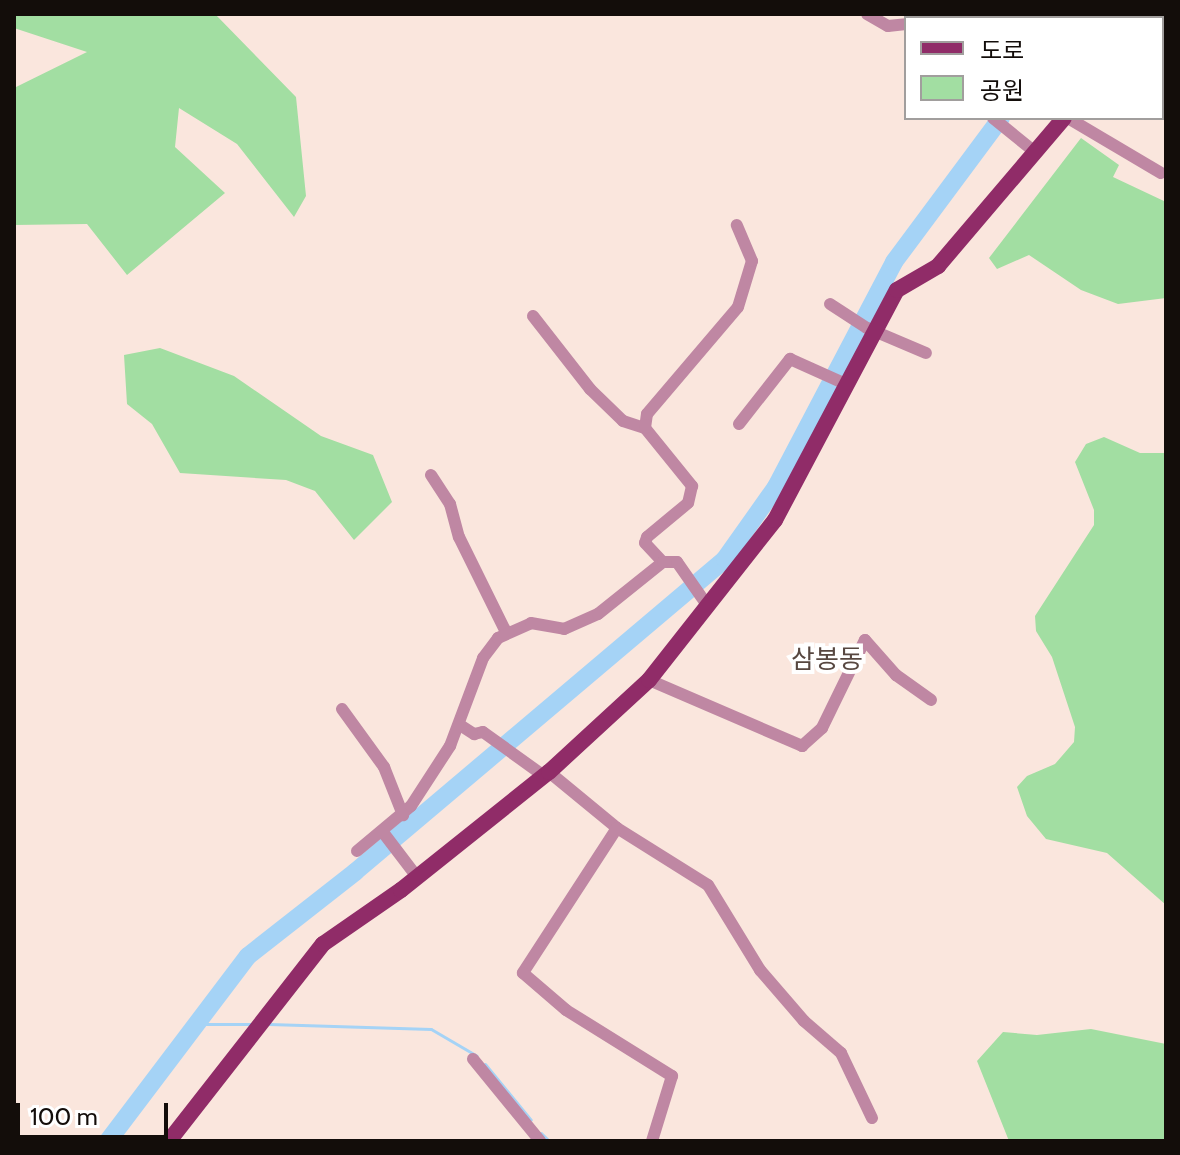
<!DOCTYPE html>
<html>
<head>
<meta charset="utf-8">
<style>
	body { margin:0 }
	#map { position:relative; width:1180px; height:1155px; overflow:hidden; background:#fae6dd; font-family:Cabin,"Noto Sans KR",sans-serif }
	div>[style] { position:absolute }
	.green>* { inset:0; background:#a2dea2 }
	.stream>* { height:3px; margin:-1.5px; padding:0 1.5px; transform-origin:1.5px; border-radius:1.5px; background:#a5d3f6 }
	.river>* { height:18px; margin:-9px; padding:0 9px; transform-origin:9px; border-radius:9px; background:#a5d3f6 }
	.minor>* { height:12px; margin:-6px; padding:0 6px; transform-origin:6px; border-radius:6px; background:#bf87a3 }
	.major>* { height:16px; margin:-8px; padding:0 8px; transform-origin:8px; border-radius:8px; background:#902c68 }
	span { translate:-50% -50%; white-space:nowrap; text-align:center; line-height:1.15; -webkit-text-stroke:8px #fff; paint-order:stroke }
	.quarter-label { font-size:26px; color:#574740 }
	.frame { position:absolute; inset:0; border:16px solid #130d0a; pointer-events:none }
	.legend { position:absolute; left:904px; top:16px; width:260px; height:104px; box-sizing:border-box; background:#fff; border:2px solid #a19e9d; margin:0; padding:10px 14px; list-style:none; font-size:24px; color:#130d0a }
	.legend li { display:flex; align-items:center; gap:16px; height:40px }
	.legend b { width:40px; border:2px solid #a19e9d }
	.scale { position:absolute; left:16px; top:1103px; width:152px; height:36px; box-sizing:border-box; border:4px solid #130d0a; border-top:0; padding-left:10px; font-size:24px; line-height:28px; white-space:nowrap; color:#130d0a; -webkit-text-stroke:6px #fff; paint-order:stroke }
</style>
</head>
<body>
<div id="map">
	<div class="green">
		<div style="clip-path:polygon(14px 14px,215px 14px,296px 97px,306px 196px,294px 217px,237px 144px,179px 108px,175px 147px,225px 193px,127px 275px,87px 224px,14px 225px,14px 88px,87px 52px,14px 28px)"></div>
		<div style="clip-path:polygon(1081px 138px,1119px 165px,1113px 177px,1166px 202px,1166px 298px,1118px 304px,1081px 290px,1029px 255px,997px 269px,989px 258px)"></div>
		<div style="clip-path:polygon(160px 348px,234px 376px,321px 436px,373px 455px,392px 502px,354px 540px,315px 491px,286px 480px,180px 473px,152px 424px,127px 404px,124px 355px)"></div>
		<div style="clip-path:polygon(1104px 437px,1140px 453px,1166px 453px,1166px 905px,1107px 853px,1046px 839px,1027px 816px,1017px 787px,1027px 776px,1055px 764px,1074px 742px,1075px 727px,1052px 657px,1036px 631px,1035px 616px,1094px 525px,1094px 510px,1075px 462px,1086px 444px)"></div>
		<div style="clip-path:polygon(1091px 1029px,1166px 1044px,1166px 1141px,1009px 1141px,977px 1061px,1003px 1032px,1037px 1035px)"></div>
	</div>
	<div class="stream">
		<div style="left:195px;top:1024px;width:58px"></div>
		<div style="left:269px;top:1024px;width:162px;rotate:1.8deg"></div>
		<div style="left:431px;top:1029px;width:53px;rotate:30.4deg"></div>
		<div style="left:485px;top:1064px;width:72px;rotate:50.6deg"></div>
		<div style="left:541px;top:1133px;width:11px;rotate:45deg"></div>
	</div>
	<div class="river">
		<div style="left:1076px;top:18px;width:5px;rotate:-53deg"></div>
		<div style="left:108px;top:1141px;width:232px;rotate:-52.9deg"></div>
		<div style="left:248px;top:956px;width:136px;rotate:-38.1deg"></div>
		<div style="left:355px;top:872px;width:485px;rotate:-40.2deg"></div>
		<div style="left:725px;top:559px;width:88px;rotate:-54.7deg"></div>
		<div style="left:776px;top:487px;width:254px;rotate:-62.3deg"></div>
		<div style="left:894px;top:262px;width:179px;rotate:-53.4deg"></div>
	</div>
	<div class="minor">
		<div style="left:867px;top:14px;width:24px;rotate:30deg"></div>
		<div style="left:888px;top:26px;width:18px;rotate:-6deg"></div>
		<div style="left:1036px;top:18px;width:5px;rotate:-53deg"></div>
		<div style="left:993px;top:118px;width:55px;rotate:39.1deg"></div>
		<div style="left:1068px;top:118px;width:108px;rotate:30.6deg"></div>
		<div style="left:830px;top:304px;width:44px;rotate:33deg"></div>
		<div style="left:867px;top:328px;width:64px;rotate:23deg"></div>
		<div style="left:533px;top:316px;width:93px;rotate:52deg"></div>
		<div style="left:590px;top:389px;width:46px;rotate:44.1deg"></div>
		<div style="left:623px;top:421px;width:23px;rotate:18deg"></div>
		<div style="left:645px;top:428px;width:75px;rotate:51deg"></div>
		<div style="left:692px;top:486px;width:17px;rotate:103deg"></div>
		<div style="left:688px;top:503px;width:53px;rotate:140.3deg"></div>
		<div style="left:647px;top:537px;width:6px;rotate:108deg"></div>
		<div style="left:645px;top:543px;width:26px;rotate:47deg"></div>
		<div style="left:739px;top:424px;width:83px;rotate:-51.9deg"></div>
		<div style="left:790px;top:359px;width:61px;rotate:24.1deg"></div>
		<div style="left:645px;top:428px;width:14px;rotate:-82deg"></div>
		<div style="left:647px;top:414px;width:140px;rotate:-49.6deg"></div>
		<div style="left:738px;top:307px;width:48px;rotate:-73.1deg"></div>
		<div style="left:752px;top:261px;width:39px;rotate:-113deg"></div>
		<div style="left:431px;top:475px;width:35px;rotate:57deg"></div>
		<div style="left:450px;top:504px;width:34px;rotate:75deg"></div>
		<div style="left:459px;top:537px;width:106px;rotate:63.7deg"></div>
		<div style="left:649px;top:680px;width:167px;rotate:23.3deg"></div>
		<div style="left:802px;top:746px;width:27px;rotate:-42deg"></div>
		<div style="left:822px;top:728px;width:98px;rotate:-64deg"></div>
		<div style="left:865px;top:640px;width:47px;rotate:48.5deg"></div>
		<div style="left:896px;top:675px;width:43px;rotate:35.5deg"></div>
		<div style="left:342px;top:709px;width:72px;rotate:54.1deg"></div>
		<div style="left:384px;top:767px;width:52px;rotate:68.4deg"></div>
		<div style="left:460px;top:725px;width:17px;rotate:33deg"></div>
		<div style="left:474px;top:734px;width:9px;rotate:-13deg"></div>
		<div style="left:483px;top:732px;width:75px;rotate:35.8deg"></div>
		<div style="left:549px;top:772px;width:88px;rotate:39.5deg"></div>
		<div style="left:617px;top:828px;width:107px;rotate:32.1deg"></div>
		<div style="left:708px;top:885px;width:100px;rotate:58.5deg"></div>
		<div style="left:760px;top:970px;width:67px;rotate:49.2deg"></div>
		<div style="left:804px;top:1021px;width:49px;rotate:40.9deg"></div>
		<div style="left:841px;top:1053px;width:72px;rotate:64.5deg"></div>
		<div style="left:617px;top:828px;width:173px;rotate:123deg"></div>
		<div style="left:523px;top:973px;width:57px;rotate:40.7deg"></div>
		<div style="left:566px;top:1010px;width:125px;rotate:31.9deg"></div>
		<div style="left:672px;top:1076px;width:68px;rotate:107.1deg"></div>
		<div style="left:382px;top:831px;width:58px;rotate:52.7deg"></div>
		<div style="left:357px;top:851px;width:70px;rotate:-39.8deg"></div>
		<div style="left:411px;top:806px;width:72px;rotate:-57deg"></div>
		<div style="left:450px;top:746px;width:94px;rotate:-69.4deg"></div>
		<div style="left:483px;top:658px;width:25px;rotate:-53deg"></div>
		<div style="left:498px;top:638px;width:36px;rotate:-24deg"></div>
		<div style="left:531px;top:623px;width:34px;rotate:10deg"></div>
		<div style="left:564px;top:629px;width:37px;rotate:-24deg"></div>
		<div style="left:598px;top:614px;width:83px;rotate:-38.7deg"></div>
		<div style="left:663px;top:562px;width:14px"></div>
		<div style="left:677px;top:562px;width:52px;rotate:55.1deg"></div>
		<div style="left:473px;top:1059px;width:106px;rotate:50.7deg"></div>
	</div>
	<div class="major">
		<div style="left:1117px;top:18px;width:4px;rotate:-63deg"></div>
		<div style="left:169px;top:1141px;width:250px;rotate:-52deg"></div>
		<div style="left:323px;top:944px;width:95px;rotate:-34.7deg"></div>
		<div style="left:401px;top:890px;width:189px;rotate:-38.6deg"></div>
		<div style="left:549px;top:772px;width:136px;rotate:-42.6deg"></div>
		<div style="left:649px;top:680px;width:204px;rotate:-51.8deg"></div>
		<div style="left:775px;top:520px;width:260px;rotate:-62.1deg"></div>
		<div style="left:897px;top:290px;width:48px;rotate:-30.3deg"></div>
		<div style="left:938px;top:266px;width:194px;rotate:-49.6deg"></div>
	</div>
	<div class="quarter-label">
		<span style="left:827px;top:660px">삼봉동</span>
	</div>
	<div class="frame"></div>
	<ul class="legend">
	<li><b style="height:10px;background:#902c68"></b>도로</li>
	<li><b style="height:22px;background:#a2dea2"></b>공원</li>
	</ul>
	<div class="scale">100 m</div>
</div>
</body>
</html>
